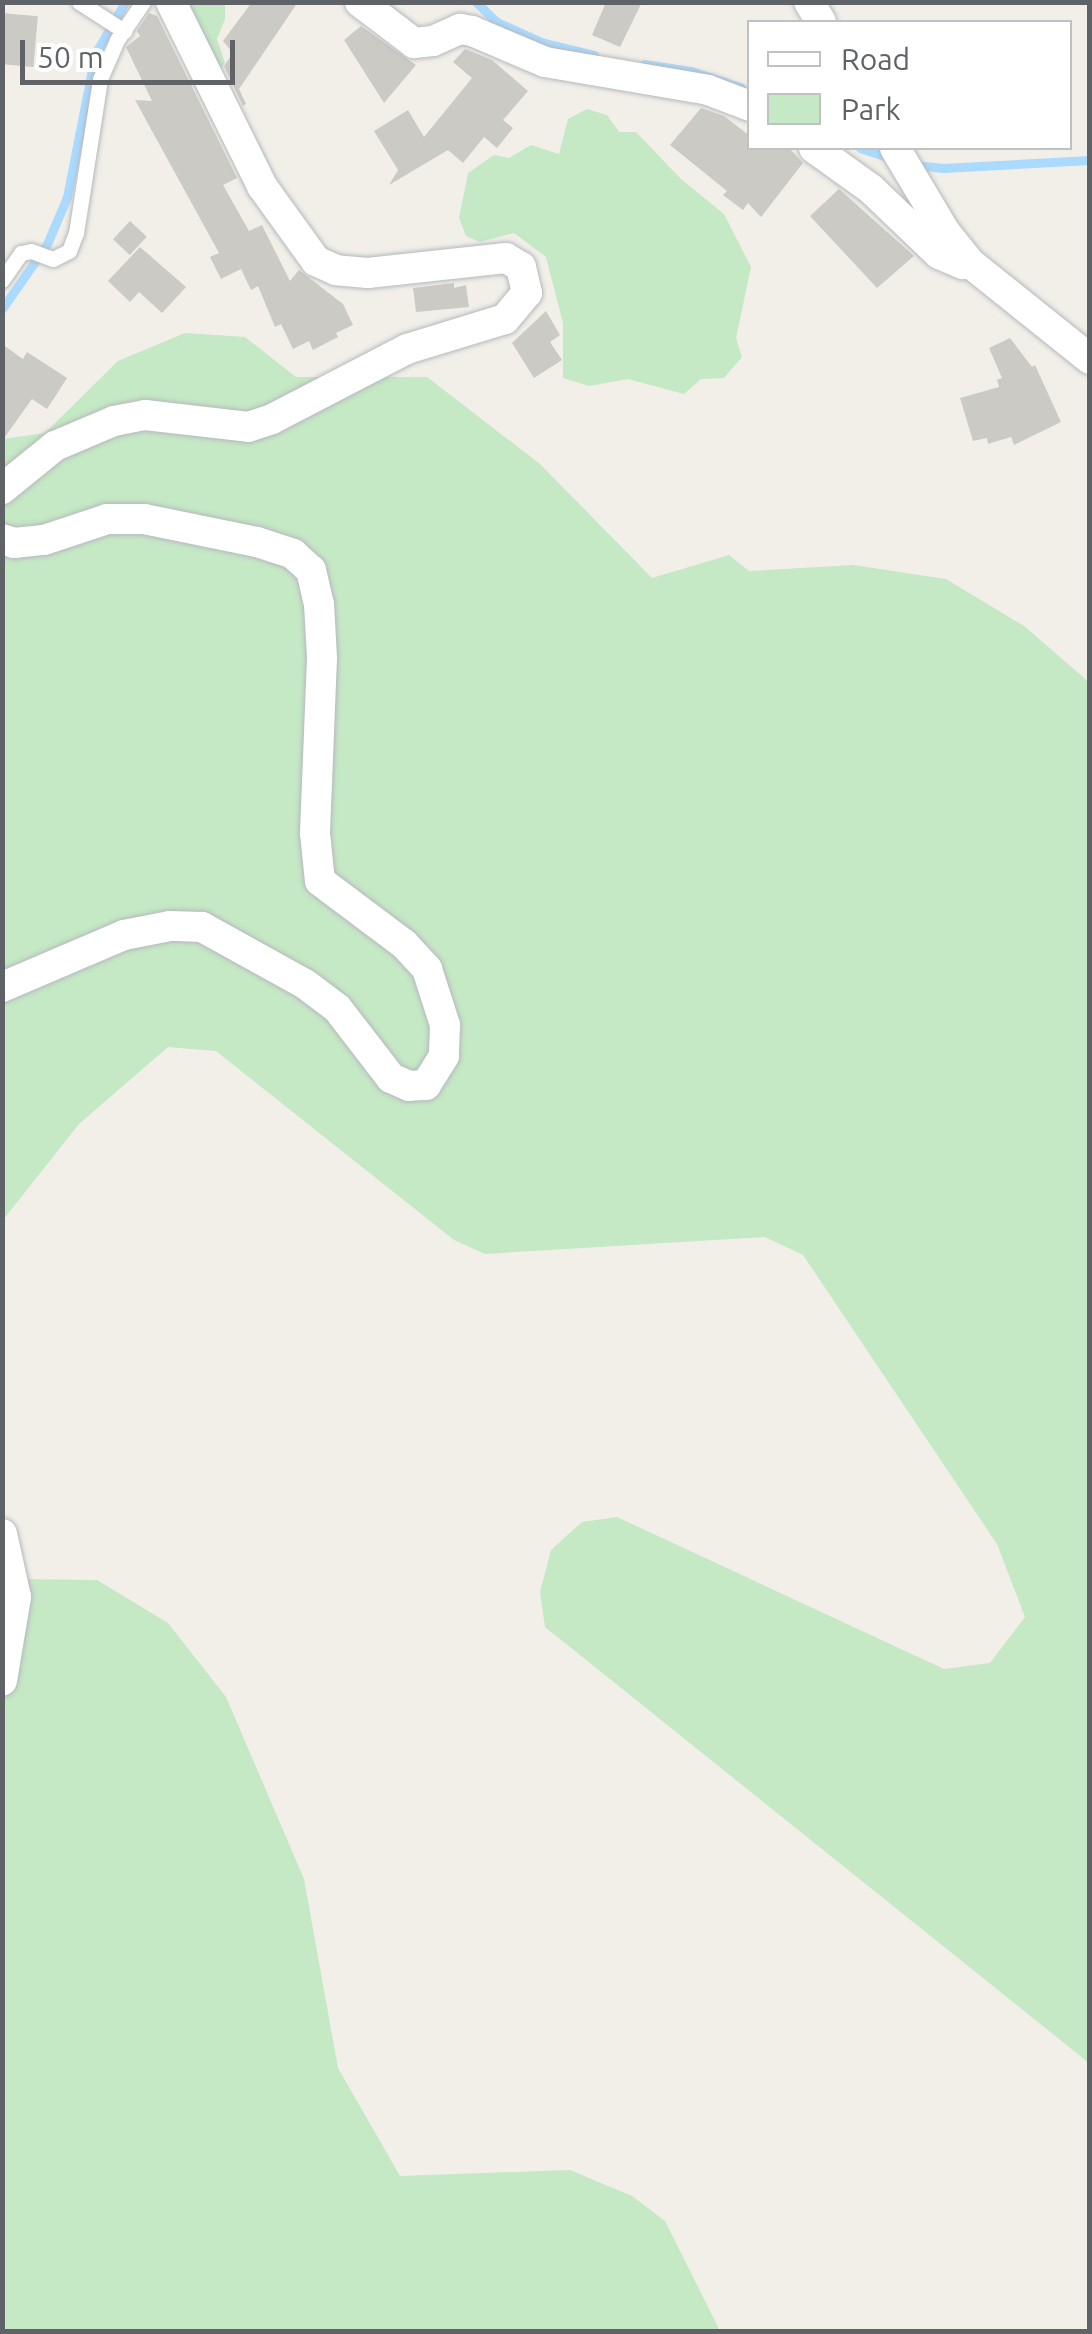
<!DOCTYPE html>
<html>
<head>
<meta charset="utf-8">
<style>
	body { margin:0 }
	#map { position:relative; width:1092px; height:2334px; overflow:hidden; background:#f1efe8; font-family:Ubuntu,sans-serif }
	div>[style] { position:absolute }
	.green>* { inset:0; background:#c5e8c5 }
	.stream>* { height:9px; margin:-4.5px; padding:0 4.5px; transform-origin:4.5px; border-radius:4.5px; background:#aadaff }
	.building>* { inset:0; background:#cccac5; transform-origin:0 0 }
	.roads { filter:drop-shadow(0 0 2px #b5b8bc) drop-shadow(0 0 2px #b5b8bc) }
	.lane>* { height:15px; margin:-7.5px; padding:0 7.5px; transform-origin:7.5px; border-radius:7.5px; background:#fff }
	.street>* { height:30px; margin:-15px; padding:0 15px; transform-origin:15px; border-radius:15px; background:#fff }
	span { translate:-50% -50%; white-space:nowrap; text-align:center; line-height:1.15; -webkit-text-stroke:9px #fff; paint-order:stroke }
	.frame { position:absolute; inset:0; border:5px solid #5f6368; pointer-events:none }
	.legend { position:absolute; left:747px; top:20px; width:325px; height:130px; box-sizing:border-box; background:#fff; border:2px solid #bfc1c3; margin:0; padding:12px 18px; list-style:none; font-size:30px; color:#5f6368 }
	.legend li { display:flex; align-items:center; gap:20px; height:50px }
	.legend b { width:50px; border:2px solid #bfc1c3 }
	.scale { position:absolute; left:20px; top:40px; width:215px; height:45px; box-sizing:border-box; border:5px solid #5f6368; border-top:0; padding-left:12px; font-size:30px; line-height:35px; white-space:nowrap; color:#5f6368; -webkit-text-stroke:8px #fff; paint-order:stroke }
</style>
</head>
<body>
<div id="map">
	<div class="green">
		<div style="clip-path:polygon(185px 3px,225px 3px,225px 19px,217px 39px,225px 63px,222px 68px,218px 70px)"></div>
		<div style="clip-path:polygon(587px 109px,607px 115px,619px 132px,636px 132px,681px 179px,724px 214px,751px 267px,736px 338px,742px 357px,724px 378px,701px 379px,684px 394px,628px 379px,589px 386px,563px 378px,563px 323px,546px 257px,514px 233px,480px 242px,466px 236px,459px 218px,468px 173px,494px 155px,509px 158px,531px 145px,559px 154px,568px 119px)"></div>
		<div style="clip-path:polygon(185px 333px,245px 337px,296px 377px,427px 377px,540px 464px,652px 578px,729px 555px,749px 571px,853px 565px,946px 579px,1024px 626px,1090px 683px,1089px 2063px,545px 1627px,540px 1592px,551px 1550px,582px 1522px,617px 1517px,944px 1669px,990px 1663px,1025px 1617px,997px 1544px,803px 1255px,765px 1237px,485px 1254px,454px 1240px,216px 1051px,168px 1047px,79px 1124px,3px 1220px,3px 439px,45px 433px,118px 361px)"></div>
		<div style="clip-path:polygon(3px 1579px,97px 1580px,168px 1623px,226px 1697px,304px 1879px,338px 2068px,400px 2176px,570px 2170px,632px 2196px,665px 2221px,720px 2331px,3px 2332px)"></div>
	</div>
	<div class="stream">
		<div style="left:476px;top:2px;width:29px;rotate:44deg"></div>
		<div style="left:497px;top:22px;width:48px;rotate:24.4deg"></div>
		<div style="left:541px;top:42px;width:55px;rotate:13.8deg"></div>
		<div style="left:644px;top:64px;width:48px;rotate:8.5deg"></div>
		<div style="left:691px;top:71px;width:52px;rotate:18.1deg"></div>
		<div style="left:860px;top:148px;width:33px;rotate:18deg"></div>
		<div style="left:915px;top:165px;width:28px;rotate:6deg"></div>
		<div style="left:943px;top:168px;width:147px;rotate:-3.1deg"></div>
		<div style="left:2px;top:309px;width:79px;rotate:-55.3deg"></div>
		<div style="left:47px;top:244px;width:51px;rotate:-66.9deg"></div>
		<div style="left:67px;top:197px;width:146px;rotate:-78.9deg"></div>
		<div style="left:95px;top:54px;width:60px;rotate:-60deg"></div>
	</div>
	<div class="building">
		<div style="clip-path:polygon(252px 2px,298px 2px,239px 89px,246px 104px,243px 106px,224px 66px,233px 53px,223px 41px)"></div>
		<div style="clip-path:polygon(606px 2px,642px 2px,620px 47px,592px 35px)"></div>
		<div style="left:2px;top:13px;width:36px;height:51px;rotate:5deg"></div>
		<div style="clip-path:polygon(149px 13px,157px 16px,237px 178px,223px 185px,249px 231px,262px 225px,290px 281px,299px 270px,343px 304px,353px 325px,336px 333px,338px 337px,313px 350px,309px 341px,293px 349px,281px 324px,275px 327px,258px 286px,251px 290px,241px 269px,221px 279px,210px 257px,219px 253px,135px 100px,152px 101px,126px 47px,140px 36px,137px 31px)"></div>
		<div style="clip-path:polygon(361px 26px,416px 65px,384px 103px,344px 40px)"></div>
		<div style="clip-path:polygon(465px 49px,492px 60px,528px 91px,503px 120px,513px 128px,497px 148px,484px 137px,463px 163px,448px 150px,389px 185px,398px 170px,374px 131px,408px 110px,424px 137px,472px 78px,453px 62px)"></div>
		<div style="clip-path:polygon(701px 108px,724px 116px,750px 136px,750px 148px,789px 148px,803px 163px,761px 217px,748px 203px,743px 210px,723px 195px,727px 191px,670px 145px)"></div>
		<div style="clip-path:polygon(839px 189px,914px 256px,877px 288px,810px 216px)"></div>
		<div style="left:130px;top:221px;width:23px;height:25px;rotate:43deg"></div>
		<div style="clip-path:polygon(140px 247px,186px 287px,162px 313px,139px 292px,130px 302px,108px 281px)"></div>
		<div style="clip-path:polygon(454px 283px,454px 288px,466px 285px,469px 307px,416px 312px,413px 288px)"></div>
		<div style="clip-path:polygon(546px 311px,560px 335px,550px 342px,562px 360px,534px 378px,512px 343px)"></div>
		<div style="clip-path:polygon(1010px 338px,1032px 367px,1035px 365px,1061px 422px,1014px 445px,1011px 437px,988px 444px,987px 438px,973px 441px,960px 398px,999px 387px,997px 380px,1002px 378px,989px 348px)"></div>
		<div style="clip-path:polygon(2px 344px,23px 359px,27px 352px,67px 378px,47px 409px,32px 399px,2px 441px)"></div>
	</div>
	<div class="roads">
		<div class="lane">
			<div style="left:79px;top:2px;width:54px;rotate:32.8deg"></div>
			<div style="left:2px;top:280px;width:33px;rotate:-55deg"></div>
			<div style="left:21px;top:253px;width:10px;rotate:-11deg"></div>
			<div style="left:31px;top:251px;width:23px;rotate:20deg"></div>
			<div style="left:53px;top:259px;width:18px;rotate:-27deg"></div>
			<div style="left:69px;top:251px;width:19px;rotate:-69deg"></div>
			<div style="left:76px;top:233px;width:156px;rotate:-81.1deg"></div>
			<div style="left:100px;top:79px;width:43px;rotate:-66.4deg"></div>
			<div style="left:117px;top:40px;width:46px;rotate:-55.6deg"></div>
		</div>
		<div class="street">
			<div style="left:360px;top:2px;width:68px;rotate:37.2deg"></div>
			<div style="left:414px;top:43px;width:19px;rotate:-6deg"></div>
			<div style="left:433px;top:41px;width:30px;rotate:-24deg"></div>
			<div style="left:460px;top:29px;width:12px;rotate:9deg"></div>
			<div style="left:472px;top:31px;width:79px;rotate:23deg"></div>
			<div style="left:545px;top:62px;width:165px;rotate:9.7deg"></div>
			<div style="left:708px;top:90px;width:45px;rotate:20.9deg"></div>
			<div style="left:809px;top:2px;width:23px;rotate:59deg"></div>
			<div style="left:814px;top:148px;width:70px;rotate:35.7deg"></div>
			<div style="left:871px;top:189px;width:94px;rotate:43.7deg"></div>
			<div style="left:939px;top:254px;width:26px;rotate:23deg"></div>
			<div style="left:895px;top:148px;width:98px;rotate:59.2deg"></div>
			<div style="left:945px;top:232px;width:40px;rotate:51deg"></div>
			<div style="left:970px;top:263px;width:154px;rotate:38.7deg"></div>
			<div style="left:2px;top:489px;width:68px;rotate:-39.1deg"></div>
			<div style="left:55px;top:446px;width:64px;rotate:-23deg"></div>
			<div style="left:114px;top:421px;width:32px;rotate:-11deg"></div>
			<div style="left:145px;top:415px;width:104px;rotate:6.6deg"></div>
			<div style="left:248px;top:427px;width:25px;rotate:-18deg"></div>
			<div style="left:272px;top:419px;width:152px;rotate:-27.4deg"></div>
			<div style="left:407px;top:349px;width:102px;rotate:-17deg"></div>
			<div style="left:505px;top:319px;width:34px;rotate:-50deg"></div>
			<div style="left:527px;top:293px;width:27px;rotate:-103deg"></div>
			<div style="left:521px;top:267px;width:17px;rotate:-149deg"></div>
			<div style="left:506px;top:258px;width:139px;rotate:173.8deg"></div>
			<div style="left:368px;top:273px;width:32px;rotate:-175deg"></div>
			<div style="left:336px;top:270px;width:22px;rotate:-156deg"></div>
			<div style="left:316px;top:261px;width:92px;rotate:-125.8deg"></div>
			<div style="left:262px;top:186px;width:205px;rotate:-116.3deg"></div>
			<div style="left:2px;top:539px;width:13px;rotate:18deg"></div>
			<div style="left:14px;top:543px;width:30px;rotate:-6deg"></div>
			<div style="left:44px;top:540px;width:66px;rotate:-18.4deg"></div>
			<div style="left:107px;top:519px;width:37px"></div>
			<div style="left:144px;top:519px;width:115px;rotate:11.5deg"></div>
			<div style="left:257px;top:542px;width:38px;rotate:18deg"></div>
			<div style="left:293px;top:554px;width:24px;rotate:42deg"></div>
			<div style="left:311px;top:570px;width:35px;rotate:77deg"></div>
			<div style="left:319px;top:604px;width:54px;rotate:86.8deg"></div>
			<div style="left:322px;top:658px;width:175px;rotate:92.3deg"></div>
			<div style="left:315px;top:833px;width:48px;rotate:84.1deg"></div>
			<div style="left:320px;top:881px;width:105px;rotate:36.9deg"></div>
			<div style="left:404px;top:944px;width:34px;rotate:47deg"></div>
			<div style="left:427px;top:969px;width:59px;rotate:72.2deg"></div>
			<div style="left:445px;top:1025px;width:31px;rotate:92deg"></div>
			<div style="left:444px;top:1056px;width:34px;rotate:122deg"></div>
			<div style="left:426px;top:1085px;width:17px;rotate:177deg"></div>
			<div style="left:409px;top:1086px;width:20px;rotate:-156deg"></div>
			<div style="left:391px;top:1078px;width:88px;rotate:-127.6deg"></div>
			<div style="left:337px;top:1008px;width:40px;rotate:-143deg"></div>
			<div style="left:305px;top:984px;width:118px;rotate:-151deg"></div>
			<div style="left:202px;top:927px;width:32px;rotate:-178deg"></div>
			<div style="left:170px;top:926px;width:47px;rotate:168.9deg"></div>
			<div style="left:124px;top:935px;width:133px;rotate:156.9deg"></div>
			<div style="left:2px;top:1534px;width:65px;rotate:77.5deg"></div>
			<div style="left:16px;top:1597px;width:85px;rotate:99.5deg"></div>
		</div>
	</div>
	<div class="frame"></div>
	<ul class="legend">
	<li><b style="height:12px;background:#fff"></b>Road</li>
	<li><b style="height:28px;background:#c5e8c5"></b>Park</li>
	</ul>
	<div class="scale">50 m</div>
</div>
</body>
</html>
